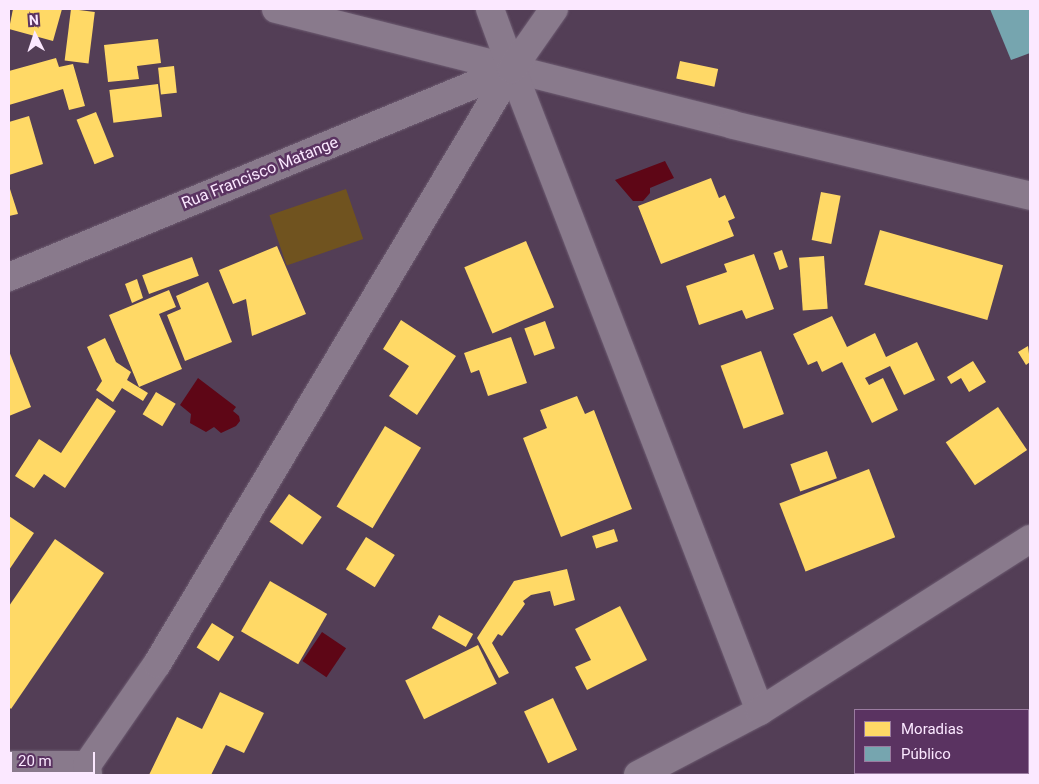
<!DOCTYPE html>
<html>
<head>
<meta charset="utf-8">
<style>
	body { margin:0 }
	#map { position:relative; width:1039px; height:784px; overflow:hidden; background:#533e56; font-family:Roboto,sans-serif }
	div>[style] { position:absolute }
	.green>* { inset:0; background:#70531f; transform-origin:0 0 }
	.water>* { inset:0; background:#5e0616; transform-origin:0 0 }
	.homes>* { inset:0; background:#ffd966; transform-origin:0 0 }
	.public>* { inset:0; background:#76a5af }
	.roads { filter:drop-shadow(0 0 1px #6e5d72) drop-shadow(0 0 1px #6e5d72) }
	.minor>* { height:28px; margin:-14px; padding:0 14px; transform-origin:14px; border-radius:14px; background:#897a8c }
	span { translate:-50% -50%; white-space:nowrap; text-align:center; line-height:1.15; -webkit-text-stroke:5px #5a3361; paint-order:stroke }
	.street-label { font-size:16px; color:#fbe8ff }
	.frame { position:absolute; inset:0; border:10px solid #fbe8ff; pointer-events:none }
	.legend { position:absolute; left:854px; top:709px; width:175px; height:65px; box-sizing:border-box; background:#5a3361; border:1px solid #9a7ba0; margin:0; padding:6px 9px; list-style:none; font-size:15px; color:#fbe8ff }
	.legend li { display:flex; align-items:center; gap:10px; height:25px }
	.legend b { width:25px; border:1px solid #9a7ba0 }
	.north { position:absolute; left:10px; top:10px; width:50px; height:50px; -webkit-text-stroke:4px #5a3361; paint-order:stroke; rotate:356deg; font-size:14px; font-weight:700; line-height:20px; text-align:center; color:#fbe8ff }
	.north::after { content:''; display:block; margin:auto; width:18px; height:22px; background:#fbe8ff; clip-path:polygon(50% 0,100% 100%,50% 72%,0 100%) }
	.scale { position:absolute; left:10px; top:752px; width:85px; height:22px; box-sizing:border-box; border:2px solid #fbe8ff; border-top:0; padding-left:6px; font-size:15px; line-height:18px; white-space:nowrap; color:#fbe8ff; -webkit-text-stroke:4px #5a3361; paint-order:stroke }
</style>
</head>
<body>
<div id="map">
	<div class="green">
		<div style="left:346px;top:189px;width:53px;height:81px;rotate:71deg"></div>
	</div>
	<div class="water">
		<div style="clip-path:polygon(665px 161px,674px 178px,650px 188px,650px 193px,643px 201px,633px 201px,615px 180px)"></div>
		<div style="clip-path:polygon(198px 378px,236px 407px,233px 411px,239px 416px,240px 421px,236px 426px,221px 433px,214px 427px,206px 432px,190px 423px,191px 414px,180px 405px)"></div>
		<div style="left:322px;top:632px;width:29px;height:35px;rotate:34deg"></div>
	</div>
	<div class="homes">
		<div style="clip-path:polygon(13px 9px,62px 9px,53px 41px,9px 29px)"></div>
		<div style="left:71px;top:9px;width:24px;height:52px;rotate:7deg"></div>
		<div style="clip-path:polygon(158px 39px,161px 63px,137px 66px,139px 79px,108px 82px,104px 45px)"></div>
		<div style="clip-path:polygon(56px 58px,59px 67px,73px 64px,85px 106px,69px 110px,63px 89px,9px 105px,9px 71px)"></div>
		<div style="left:680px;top:61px;width:39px;height:18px;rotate:12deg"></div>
		<div style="left:174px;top:66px;width:27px;height:16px;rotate:84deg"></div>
		<div style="left:158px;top:84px;width:33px;height:49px;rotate:83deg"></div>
		<div style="left:96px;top:112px;width:48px;height:21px;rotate:68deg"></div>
		<div style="clip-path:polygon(29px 116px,43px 164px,9px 175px,9px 122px)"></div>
		<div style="clip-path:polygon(711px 178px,719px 198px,725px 195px,735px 218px,728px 221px,734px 236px,661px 264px,638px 206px)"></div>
		<div style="clip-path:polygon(9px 186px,18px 214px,9px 216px)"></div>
		<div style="left:821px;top:192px;width:20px;height:49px;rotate:11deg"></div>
		<div style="left:880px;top:230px;width:128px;height:57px;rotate:16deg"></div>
		<div style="left:526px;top:241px;width:72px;height:67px;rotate:67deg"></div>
		<div style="clip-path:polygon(277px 246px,306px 314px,252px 336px,246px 299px,233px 304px,219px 270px)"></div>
		<div style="left:782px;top:250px;width:18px;height:9px;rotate:71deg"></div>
		<div style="clip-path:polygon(754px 254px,774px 309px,746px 319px,742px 310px,699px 325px,686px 286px,727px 272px,724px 264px)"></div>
		<div style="left:824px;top:256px;width:53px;height:25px;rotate:86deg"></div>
		<div style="left:192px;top:257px;width:20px;height:53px;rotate:70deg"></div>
		<div style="clip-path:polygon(137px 279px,143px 298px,132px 303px,125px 284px)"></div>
		<div style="clip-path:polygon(208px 282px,232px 342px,185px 361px,167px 315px,181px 309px,176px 296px)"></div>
		<div style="clip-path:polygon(169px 290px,176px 307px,159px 314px,182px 369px,139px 387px,109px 315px)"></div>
		<div style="clip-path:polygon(832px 316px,847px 347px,875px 333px,886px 357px,917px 342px,935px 380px,904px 395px,890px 366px,865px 378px,869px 385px,883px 378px,898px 410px,872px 423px,842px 362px,822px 372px,817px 361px,808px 365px,793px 334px)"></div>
		<div style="clip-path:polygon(401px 320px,456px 356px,417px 415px,389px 396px,409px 366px,383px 349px)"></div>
		<div style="left:545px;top:321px;width:29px;height:22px;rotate:70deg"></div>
		<div style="clip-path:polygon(511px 337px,527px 383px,488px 396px,479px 370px,471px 373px,464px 353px)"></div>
		<div style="clip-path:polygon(105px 338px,116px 362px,131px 372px,127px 380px,148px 393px,143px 401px,122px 388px,113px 402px,96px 390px,102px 381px,87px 347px)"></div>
		<div style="clip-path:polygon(1028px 346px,1030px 362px,1026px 365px,1018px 352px)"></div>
		<div style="clip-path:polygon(9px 351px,31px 407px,9px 416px)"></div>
		<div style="left:761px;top:351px;width:67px;height:43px;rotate:70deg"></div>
		<div style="clip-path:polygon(973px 361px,986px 382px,969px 392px,961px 378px,951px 384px,947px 377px)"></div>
		<div style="left:156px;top:392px;width:23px;height:26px;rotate:31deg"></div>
		<div style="clip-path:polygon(577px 396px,585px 414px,594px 410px,632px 509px,561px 537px,523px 438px,547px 428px,540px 410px)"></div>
		<div style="clip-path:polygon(97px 398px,116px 411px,65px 488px,44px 474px,34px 488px,15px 476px,39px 439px,61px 453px)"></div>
		<div style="left:998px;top:407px;width:52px;height:63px;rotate:56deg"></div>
		<div style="left:385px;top:426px;width:42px;height:94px;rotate:31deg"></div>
		<div style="left:827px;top:451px;width:29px;height:39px;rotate:70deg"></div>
		<div style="left:869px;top:469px;width:73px;height:96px;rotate:69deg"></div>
		<div style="left:289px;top:494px;width:40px;height:34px;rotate:35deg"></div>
		<div style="clip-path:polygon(9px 516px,34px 533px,9px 570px)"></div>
		<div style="left:614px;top:529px;width:13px;height:23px;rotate:72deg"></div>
		<div style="left:366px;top:537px;width:34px;height:38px;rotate:32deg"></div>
		<div style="clip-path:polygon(55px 539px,104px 573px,11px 709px,9px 707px,9px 606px)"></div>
		<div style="clip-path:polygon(567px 569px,575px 600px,554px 606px,550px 591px,531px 595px,523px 601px,525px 604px,502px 636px,498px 634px,492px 643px,509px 673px,499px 678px,477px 638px,514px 581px)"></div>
		<div style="left:270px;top:581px;width:66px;height:58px;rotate:30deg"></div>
		<div style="clip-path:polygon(620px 606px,647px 660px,587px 690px,575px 667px,591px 660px,575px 629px)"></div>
		<div style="left:439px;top:615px;width:39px;height:15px;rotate:29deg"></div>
		<div style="left:212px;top:623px;width:26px;height:29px;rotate:32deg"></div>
		<div style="left:478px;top:645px;width:43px;height:81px;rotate:64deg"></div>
		<div style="clip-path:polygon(220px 692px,264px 713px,244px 753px,226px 745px,211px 775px,149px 775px,177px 717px,202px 729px)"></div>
		<div style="left:553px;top:698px;width:57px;height:32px;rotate:65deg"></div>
	</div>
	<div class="public">
		<div style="clip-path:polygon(990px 9px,1030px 9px,1030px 53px,1011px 60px)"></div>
	</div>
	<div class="roads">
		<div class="minor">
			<div style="left:276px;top:9px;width:471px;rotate:14.2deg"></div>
			<div style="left:733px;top:125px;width:305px;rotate:13.4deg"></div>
			<div style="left:490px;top:9px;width:64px;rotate:69.9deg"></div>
			<div style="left:512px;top:69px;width:688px;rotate:68.88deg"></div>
			<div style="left:9px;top:277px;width:544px;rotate:-22.47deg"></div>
			<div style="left:9px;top:765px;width:78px"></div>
			<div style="left:88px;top:775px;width:10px;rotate:-96deg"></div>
			<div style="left:87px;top:765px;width:123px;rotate:-55.3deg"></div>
			<div style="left:157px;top:664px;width:693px;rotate:-59.18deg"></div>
			<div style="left:512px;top:69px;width:73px;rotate:-55deg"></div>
			<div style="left:638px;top:775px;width:138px;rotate:-27.7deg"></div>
			<div style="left:760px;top:711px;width:320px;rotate:-32.5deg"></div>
		</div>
	</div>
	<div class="street-label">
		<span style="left:260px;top:173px;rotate:-22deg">Rua Francisco Matange</span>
	</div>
	<div class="frame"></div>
	<ul class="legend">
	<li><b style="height:14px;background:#ffd966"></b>Moradias</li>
	<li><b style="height:14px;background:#76a5af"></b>Público</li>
	</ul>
	<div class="north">N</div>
	<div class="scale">20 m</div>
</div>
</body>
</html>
